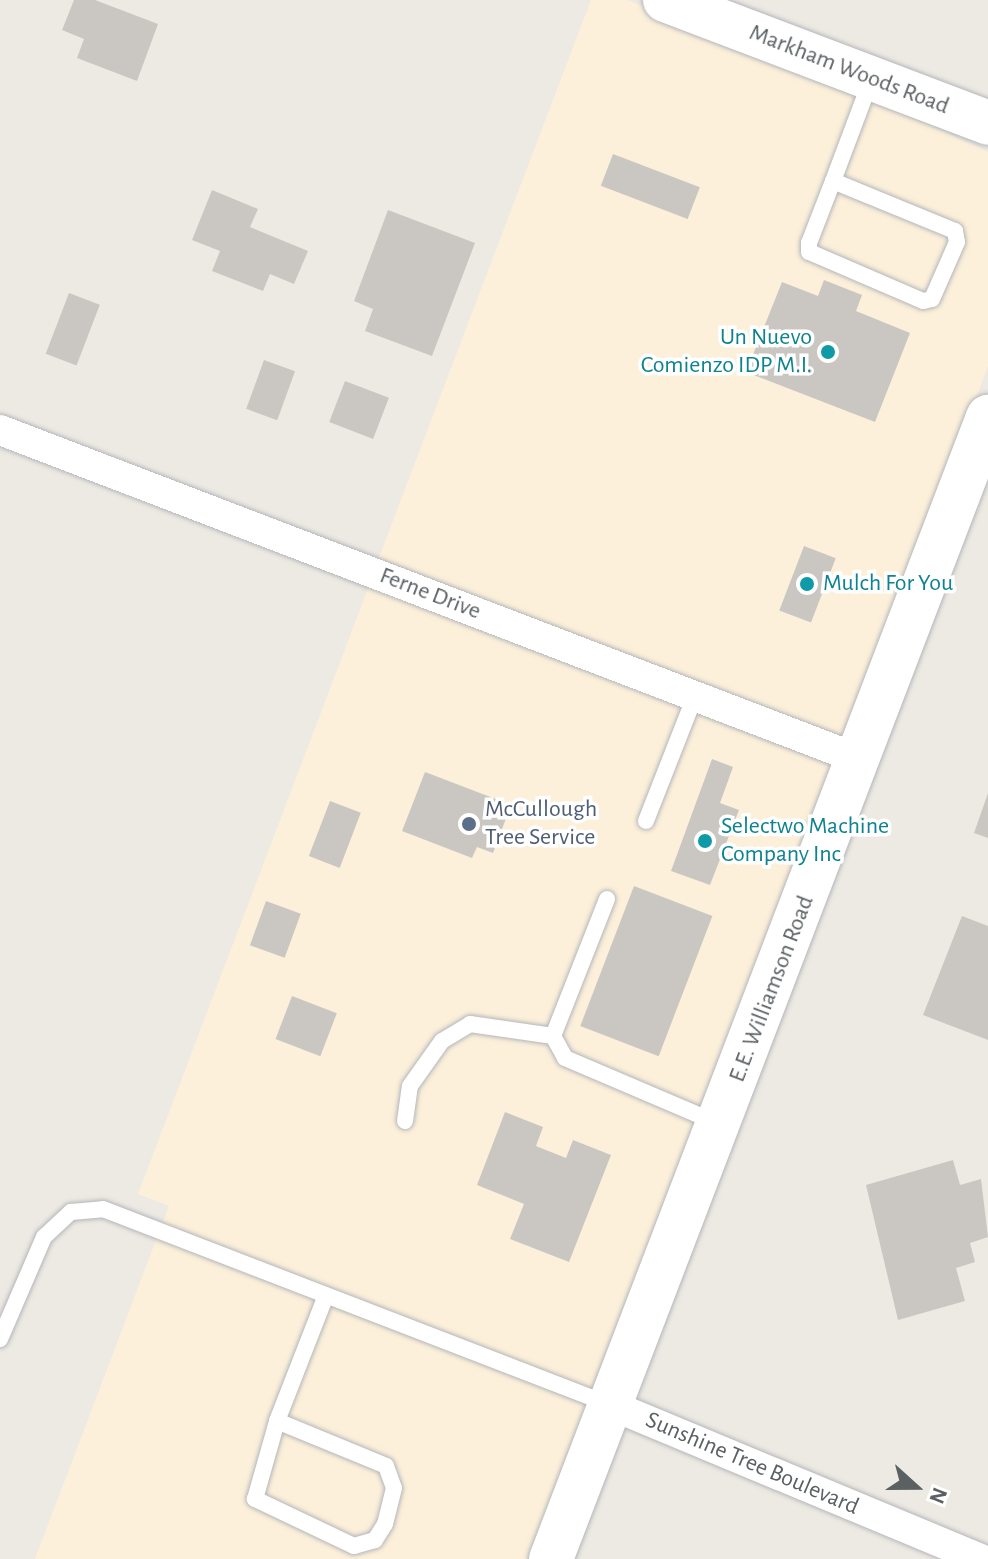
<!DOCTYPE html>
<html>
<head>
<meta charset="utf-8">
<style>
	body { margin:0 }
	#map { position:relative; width:988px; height:1559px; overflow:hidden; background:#edeae3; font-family:"Alegreya Sans",sans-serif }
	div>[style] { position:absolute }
	.commercial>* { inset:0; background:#fcf0da }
	.building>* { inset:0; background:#cac7c2; transform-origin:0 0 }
	.roads { filter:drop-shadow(0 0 2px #b4b6ba) drop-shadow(0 0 2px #b4b6ba) }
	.lane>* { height:16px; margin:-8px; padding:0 8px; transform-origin:8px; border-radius:8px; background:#fff }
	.street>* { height:30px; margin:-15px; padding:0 15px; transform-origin:15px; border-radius:15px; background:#fff }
	.secondary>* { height:44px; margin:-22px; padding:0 22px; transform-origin:22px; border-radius:22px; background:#fff }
	.dots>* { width:22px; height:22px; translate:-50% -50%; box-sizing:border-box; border:4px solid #fff; border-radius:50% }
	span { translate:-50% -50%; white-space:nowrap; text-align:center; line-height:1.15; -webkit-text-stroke:7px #fff; paint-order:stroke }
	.street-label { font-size:24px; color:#5b6063 }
	.culture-label { font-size:24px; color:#0d838f }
	.right { translate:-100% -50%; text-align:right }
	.left { translate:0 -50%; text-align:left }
	.service-label { font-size:24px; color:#4e5e75 }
	.north { position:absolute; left:876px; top:1447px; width:80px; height:80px; -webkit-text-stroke:6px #fff; paint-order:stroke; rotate:111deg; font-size:22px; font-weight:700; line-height:32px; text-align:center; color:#5b6063 }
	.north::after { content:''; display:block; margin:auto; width:28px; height:36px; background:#5b6063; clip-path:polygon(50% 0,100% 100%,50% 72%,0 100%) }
</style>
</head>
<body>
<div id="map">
	<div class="commercial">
		<div style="clip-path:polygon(591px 0,627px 0,796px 64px,988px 152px,988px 366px,849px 740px,378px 560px)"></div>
		<div style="clip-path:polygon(369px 586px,840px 766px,534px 1559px,35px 1559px,169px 1206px,138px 1194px)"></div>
	</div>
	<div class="building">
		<div style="clip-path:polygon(74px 0,95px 0,158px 24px,137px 81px,77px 58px,84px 39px,62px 30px)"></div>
		<div style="left:613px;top:154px;width:93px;height:34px;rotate:21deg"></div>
		<div style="clip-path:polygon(212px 190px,258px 209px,250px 227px,308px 251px,294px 284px,270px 274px,263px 291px,212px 271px,220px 251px,192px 240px)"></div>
		<div style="clip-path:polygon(388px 210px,475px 243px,432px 356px,365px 331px,373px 309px,354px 301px)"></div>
		<div style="clip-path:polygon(824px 280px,862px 295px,856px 311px,910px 333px,875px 422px,746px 372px,782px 282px,818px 296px)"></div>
		<div style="left:69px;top:293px;width:33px;height:65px;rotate:21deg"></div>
		<div style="left:264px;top:360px;width:33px;height:52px;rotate:20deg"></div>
		<div style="left:345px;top:381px;width:47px;height:44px;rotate:21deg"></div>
		<div style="left:804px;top:546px;width:34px;height:69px;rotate:21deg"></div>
		<div style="clip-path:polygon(712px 759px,733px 767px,720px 803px,739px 810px,710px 885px,671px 871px)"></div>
		<div style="clip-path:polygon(425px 772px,511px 805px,493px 853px,477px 847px,472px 858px,402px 831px)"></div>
		<div style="clip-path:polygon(988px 793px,988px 838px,974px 833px)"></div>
		<div style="left:330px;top:801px;width:33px;height:59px;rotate:21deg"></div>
		<div style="left:634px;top:886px;width:84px;height:150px;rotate:21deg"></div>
		<div style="left:266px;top:901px;width:37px;height:47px;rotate:20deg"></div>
		<div style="clip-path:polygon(962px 916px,988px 926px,988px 1040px,923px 1015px)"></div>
		<div style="left:292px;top:996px;width:48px;height:46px;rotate:21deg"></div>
		<div style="clip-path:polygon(505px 1112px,543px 1127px,536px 1146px,566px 1158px,573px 1140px,611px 1155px,569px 1262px,510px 1239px,524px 1204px,477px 1185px)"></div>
		<div style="clip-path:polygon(953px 1160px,960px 1185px,981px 1179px,988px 1237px,970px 1243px,975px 1262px,956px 1268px,965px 1301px,898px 1320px,866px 1185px)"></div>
	</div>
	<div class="roads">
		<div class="lane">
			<div style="left:833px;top:181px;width:132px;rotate:22.3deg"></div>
			<div style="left:955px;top:231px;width:11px;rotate:80deg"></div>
			<div style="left:957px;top:242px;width:62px;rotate:113.7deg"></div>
			<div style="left:932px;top:299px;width:9px;rotate:167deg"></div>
			<div style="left:923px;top:301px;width:124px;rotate:-156.7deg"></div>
			<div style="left:809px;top:252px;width:9px;rotate:-90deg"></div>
			<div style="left:809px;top:243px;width:66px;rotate:-68.8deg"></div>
			<div style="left:833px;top:181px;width:108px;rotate:-69.4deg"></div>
			<div style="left:646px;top:821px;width:134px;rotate:-68.6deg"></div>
			<div style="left:607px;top:899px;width:147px;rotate:111.5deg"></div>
			<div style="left:553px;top:1036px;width:25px;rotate:61deg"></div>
			<div style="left:565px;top:1058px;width:163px;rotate:23.1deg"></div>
			<div style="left:405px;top:1121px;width:35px;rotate:-82deg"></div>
			<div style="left:410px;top:1086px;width:55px;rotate:-54.6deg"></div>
			<div style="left:442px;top:1041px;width:33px;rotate:-31deg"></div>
			<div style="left:470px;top:1024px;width:84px;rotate:8.2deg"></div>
			<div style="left:0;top:1339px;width:111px;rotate:-66.7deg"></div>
			<div style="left:44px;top:1237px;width:37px;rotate:-43deg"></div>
			<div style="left:71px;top:1212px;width:32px;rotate:-5deg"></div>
			<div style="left:103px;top:1209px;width:541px;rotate:21.11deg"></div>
			<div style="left:277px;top:1421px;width:118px;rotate:22.4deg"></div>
			<div style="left:386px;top:1466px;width:23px;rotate:70deg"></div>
			<div style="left:394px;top:1488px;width:37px;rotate:104deg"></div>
			<div style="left:385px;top:1524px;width:19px;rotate:122deg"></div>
			<div style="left:375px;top:1540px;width:22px;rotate:164deg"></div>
			<div style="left:354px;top:1546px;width:110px;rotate:-154.6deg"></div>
			<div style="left:255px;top:1499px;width:81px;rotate:-74.2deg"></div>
			<div style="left:277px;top:1421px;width:135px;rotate:-68.7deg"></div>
		</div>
		<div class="street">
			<div style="left:0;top:430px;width:920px;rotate:20.96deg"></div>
			<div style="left:613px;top:1406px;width:398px;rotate:22.6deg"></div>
		</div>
		<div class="secondary">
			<div style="left:665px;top:0;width:346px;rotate:20.8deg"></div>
			<div style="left:551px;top:1559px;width:1223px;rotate:-69.06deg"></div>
		</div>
	</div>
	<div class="dots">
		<div style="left:828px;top:352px;background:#0f9aa8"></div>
		<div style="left:807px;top:584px;background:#0f9aa8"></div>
		<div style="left:469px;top:824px;background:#5c6f8a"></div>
		<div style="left:705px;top:841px;background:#0f9aa8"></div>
	</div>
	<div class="street-label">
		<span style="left:849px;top:70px;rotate:21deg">Markham Woods Road</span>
		<span style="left:430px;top:594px;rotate:21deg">Ferne Drive</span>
		<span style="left:772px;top:989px;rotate:-69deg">E.E. Williamson Road</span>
		<span style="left:752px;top:1464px;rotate:23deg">Sunshine Tree Boulevard</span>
	</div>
	<div class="culture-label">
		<span class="right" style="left:812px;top:352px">Un Nuevo<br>Comienzo IDP M.I.</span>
		<span class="left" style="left:823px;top:584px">Mulch For You</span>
		<span class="left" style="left:721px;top:841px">Selectwo Machine<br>Company Inc</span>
	</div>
	<div class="service-label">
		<span class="left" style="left:485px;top:824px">McCullough<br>Tree Service</span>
	</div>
	<div class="north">N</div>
</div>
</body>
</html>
